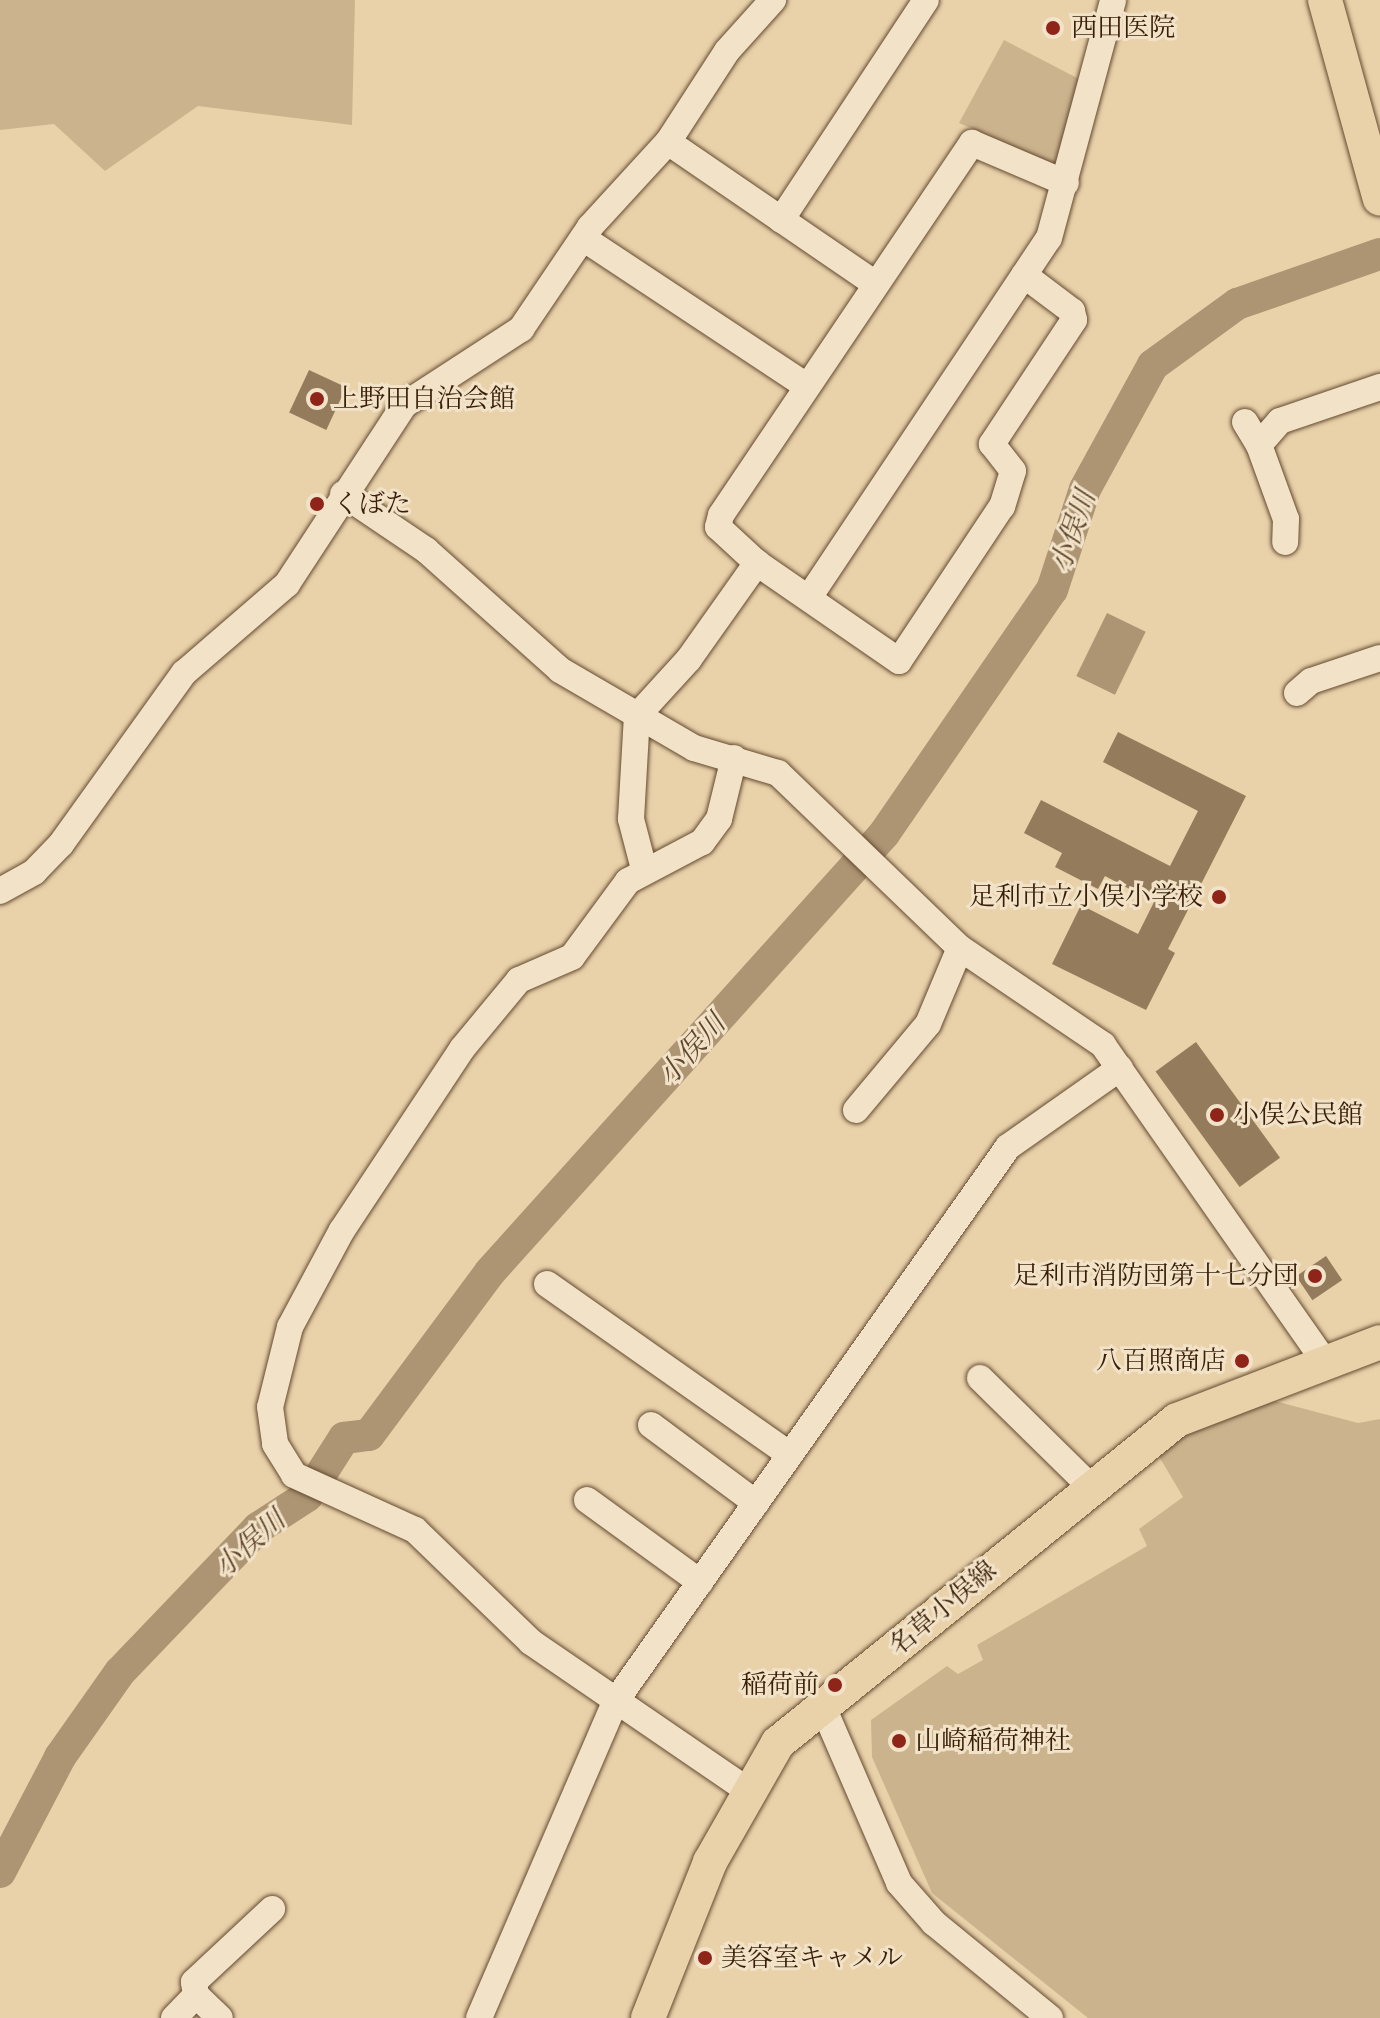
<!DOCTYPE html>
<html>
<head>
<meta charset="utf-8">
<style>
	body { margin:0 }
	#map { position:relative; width:1380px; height:2018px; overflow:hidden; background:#e9d2aa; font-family:"EB Garamond","Noto Serif JP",serif }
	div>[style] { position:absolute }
	.green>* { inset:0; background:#cbb38e }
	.water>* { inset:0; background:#ad9473; transform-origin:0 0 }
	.river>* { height:32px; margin:-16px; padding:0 16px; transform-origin:16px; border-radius:16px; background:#ad9473 }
	.building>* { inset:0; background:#947b5c; transform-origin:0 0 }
	.roads { filter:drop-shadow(0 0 2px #644a30) drop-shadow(0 0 2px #644a30) }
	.minor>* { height:26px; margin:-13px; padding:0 13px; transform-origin:13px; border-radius:13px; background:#f1e2c8 }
	.major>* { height:34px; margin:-17px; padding:0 17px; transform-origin:17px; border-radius:17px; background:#e9d2aa }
	.dots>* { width:22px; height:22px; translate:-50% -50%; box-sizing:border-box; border:4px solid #f1e2c8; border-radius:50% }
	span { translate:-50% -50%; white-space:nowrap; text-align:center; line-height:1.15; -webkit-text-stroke:6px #f1e2c8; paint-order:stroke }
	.poi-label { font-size:26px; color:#381d07 }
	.left { translate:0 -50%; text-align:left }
	.right { translate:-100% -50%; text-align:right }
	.street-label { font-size:26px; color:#381d07 }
	.water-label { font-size:28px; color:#61472d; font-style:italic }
</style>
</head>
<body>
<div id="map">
	<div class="green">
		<div style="clip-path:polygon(0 0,355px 0,352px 125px,198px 106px,105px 171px,54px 124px,0 130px)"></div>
		<div style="clip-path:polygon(1004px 40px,1079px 79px,1056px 165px,959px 123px)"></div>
		<div style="clip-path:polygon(1260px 1397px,1358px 1423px,1380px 1419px,1380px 2018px,1088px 2018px,932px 1893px,872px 1757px,871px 1720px,947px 1666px,958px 1674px,983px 1660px,977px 1645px,1147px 1546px,1139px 1529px,1183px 1497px,1154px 1448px)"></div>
	</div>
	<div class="water">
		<div style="left:1107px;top:613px;width:43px;height:70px;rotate:26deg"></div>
	</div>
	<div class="river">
		<div style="left:0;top:1872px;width:130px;rotate:-62.4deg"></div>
		<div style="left:60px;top:1757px;width:104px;rotate:-54.8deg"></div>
		<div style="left:120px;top:1672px;width:199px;rotate:-46.2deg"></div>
		<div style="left:258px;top:1528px;width:59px;rotate:-33.1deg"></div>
		<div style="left:307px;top:1496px;width:69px;rotate:-57.5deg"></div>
		<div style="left:344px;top:1438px;width:25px;rotate:-7deg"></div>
		<div style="left:369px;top:1435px;width:203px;rotate:-53.4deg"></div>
		<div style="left:490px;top:1272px;width:589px;rotate:-48.03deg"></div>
		<div style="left:884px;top:834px;width:296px;rotate:-55.5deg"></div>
		<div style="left:1052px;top:590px;width:106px;rotate:-71.9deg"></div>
		<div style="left:1085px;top:489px;width:141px;rotate:-61.3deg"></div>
		<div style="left:1153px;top:365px;width:104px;rotate:-36deg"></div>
		<div style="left:1237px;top:304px;width:151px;rotate:-19.3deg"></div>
	</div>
	<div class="building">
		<div style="left:309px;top:370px;width:41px;height:47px;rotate:25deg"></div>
		<div style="clip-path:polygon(1118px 732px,1246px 796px,1168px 949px,1175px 953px,1146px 1010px,1052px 964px,1081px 905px,1138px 934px,1154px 902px,1105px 876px,1098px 889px,1055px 867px,1062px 853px,1024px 833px,1041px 800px,1170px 866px,1198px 811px,1103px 762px)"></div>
		<div style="left:1196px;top:1042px;width:143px;height:50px;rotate:54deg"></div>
		<div style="left:1326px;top:1256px;width:29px;height:36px;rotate:56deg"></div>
	</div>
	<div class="roads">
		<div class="minor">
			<div style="left:668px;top:142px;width:251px;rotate:34.4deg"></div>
			<div style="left:781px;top:220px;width:263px;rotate:-56.6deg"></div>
			<div style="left:583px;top:238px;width:268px;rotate:33.5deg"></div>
			<div style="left:1024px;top:275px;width:60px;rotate:36.9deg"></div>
			<div style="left:1072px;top:311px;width:9px;rotate:77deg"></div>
			<div style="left:1074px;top:320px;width:149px;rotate:123.5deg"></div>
			<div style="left:992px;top:444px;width:34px;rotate:52deg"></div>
			<div style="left:1013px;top:471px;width:37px;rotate:107deg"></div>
			<div style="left:1002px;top:506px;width:186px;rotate:123.6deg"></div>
			<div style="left:899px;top:661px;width:173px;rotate:-145.4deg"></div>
			<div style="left:757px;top:563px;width:53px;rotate:-137.3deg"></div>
			<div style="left:718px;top:527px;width:12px;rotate:-76deg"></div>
			<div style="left:721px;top:515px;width:449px;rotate:-56deg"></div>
			<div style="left:972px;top:143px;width:102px;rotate:23.1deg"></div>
			<div style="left:1245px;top:422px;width:27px;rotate:59deg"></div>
			<div style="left:1259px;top:445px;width:32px;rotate:-49deg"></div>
			<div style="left:1280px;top:421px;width:106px;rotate:-18.8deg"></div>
			<div style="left:1259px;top:445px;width:79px;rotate:70deg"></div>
			<div style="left:1286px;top:519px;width:23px;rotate:92deg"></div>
			<div style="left:343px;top:494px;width:100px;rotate:34deg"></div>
			<div style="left:426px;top:550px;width:180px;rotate:41.8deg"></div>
			<div style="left:560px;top:670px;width:155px;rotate:30.2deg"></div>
			<div style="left:694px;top:748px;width:88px;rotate:16.6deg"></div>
			<div style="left:778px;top:773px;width:252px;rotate:43.9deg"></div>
			<div style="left:960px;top:948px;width:173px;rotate:34.1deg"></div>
			<div style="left:1103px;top:1045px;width:391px;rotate:55deg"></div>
			<div style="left:810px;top:596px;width:430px;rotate:-56.3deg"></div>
			<div style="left:1049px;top:238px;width:246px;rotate:-74.9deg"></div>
			<div style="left:1297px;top:693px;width:18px;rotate:-41deg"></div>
			<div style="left:1311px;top:681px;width:73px;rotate:-18.4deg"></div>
			<div style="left:734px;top:758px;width:63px;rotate:103.8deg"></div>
			<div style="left:719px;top:819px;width:29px;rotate:126deg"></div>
			<div style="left:702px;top:842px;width:84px;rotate:152.2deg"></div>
			<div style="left:628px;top:881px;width:94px;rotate:126.4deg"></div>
			<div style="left:572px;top:957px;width:58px;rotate:156.5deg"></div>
			<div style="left:519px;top:980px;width:89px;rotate:129.6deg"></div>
			<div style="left:462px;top:1049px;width:217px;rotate:123.5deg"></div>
			<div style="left:342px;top:1230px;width:110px;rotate:118.2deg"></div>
			<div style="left:290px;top:1327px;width:82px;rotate:104deg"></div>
			<div style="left:270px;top:1407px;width:37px;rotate:82deg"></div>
			<div style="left:275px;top:1444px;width:36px;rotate:58deg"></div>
			<div style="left:294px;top:1475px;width:133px;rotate:24.4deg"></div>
			<div style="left:415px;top:1530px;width:161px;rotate:44deg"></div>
			<div style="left:531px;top:1642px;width:260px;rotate:34.4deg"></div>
			<div style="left:644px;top:869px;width:52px;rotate:-104.6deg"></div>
			<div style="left:631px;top:819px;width:103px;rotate:-86.7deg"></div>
			<div style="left:637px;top:716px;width:77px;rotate:-47.6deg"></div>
			<div style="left:689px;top:659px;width:118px;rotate:-54.7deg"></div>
			<div style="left:0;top:891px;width:39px;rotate:-29deg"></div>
			<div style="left:34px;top:872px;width:39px;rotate:-46deg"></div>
			<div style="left:61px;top:844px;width:211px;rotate:-54.3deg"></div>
			<div style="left:184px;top:673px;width:136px;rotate:-40.8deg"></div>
			<div style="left:287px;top:584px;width:214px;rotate:-56.8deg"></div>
			<div style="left:404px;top:405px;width:140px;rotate:-33deg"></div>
			<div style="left:521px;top:329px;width:123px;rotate:-55.9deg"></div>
			<div style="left:590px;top:227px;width:115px;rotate:-47.5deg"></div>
			<div style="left:668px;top:142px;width:108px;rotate:-57deg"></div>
			<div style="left:727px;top:51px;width:69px;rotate:-48deg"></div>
			<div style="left:856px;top:1110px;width:112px;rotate:-50.1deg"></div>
			<div style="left:928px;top:1024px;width:82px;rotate:-67.2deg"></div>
			<div style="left:547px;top:1284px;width:297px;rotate:35.1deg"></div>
			<div style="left:980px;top:1378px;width:156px;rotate:44.5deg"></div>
			<div style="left:651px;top:1425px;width:131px;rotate:36.6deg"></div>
			<div style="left:587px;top:1500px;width:140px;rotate:36deg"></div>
			<div style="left:823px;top:1707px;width:192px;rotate:66.6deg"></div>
			<div style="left:899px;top:1883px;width:53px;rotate:48.8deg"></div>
			<div style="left:934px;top:1923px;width:150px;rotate:39.3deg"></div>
			<div style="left:196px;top:1995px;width:33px;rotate:44deg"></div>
			<div style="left:174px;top:2018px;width:32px;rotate:-46deg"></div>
			<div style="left:196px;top:1995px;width:13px;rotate:-99deg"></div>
			<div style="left:194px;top:1982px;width:107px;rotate:-43.1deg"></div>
			<div style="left:479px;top:2018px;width:344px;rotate:-66.7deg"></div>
			<div style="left:615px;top:1702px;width:680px;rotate:-54.7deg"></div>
			<div style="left:1008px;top:1147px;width:137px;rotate:-35.2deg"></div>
		</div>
		<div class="major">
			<div style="left:1325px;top:0;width:206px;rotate:74.6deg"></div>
			<div style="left:648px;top:2018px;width:168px;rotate:-68.3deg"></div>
			<div style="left:710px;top:1862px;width:137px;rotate:-60.3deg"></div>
			<div style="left:778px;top:1743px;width:513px;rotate:-38.99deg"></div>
			<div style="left:1177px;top:1420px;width:217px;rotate:-21deg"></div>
		</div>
	</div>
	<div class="dots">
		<div style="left:1053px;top:28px;background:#8f2418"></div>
		<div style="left:317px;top:399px;background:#8f2418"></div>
		<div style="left:317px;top:504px;background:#8f2418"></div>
		<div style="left:1219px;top:897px;background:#8f2418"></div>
		<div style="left:1217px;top:1115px;background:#8f2418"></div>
		<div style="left:1315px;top:1276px;background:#8f2418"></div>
		<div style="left:1242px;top:1361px;background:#8f2418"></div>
		<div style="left:835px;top:1685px;background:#8f2418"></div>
		<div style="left:899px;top:1741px;background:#8f2418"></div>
		<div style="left:705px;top:1958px;background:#8f2418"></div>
	</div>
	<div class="poi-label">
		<span class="left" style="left:1071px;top:28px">西田医院</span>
		<span class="left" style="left:333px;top:399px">上野田自治会館</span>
		<span class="left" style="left:333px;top:504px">くぼた</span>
		<span class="right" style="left:1203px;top:897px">足利市立小俣小学校</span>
		<span class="left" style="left:1233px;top:1115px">小俣公民館</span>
		<span class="right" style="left:1299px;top:1276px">足利市消防団第十七分団</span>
		<span class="right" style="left:1226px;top:1361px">八百照商店</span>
		<span class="right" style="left:819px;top:1685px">稲荷前</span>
		<span class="left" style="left:915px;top:1741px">山崎稲荷神社</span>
		<span class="left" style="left:721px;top:1958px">美容室キャメル</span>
	</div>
	<div class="street-label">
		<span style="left:943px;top:1608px;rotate:-40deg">名草小俣線</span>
	</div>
	<div class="water-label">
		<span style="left:1072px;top:531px;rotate:-71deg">小俣川</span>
		<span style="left:691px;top:1049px;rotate:-48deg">小俣川</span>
		<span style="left:249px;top:1543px;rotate:-42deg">小俣川</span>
	</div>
</div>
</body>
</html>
